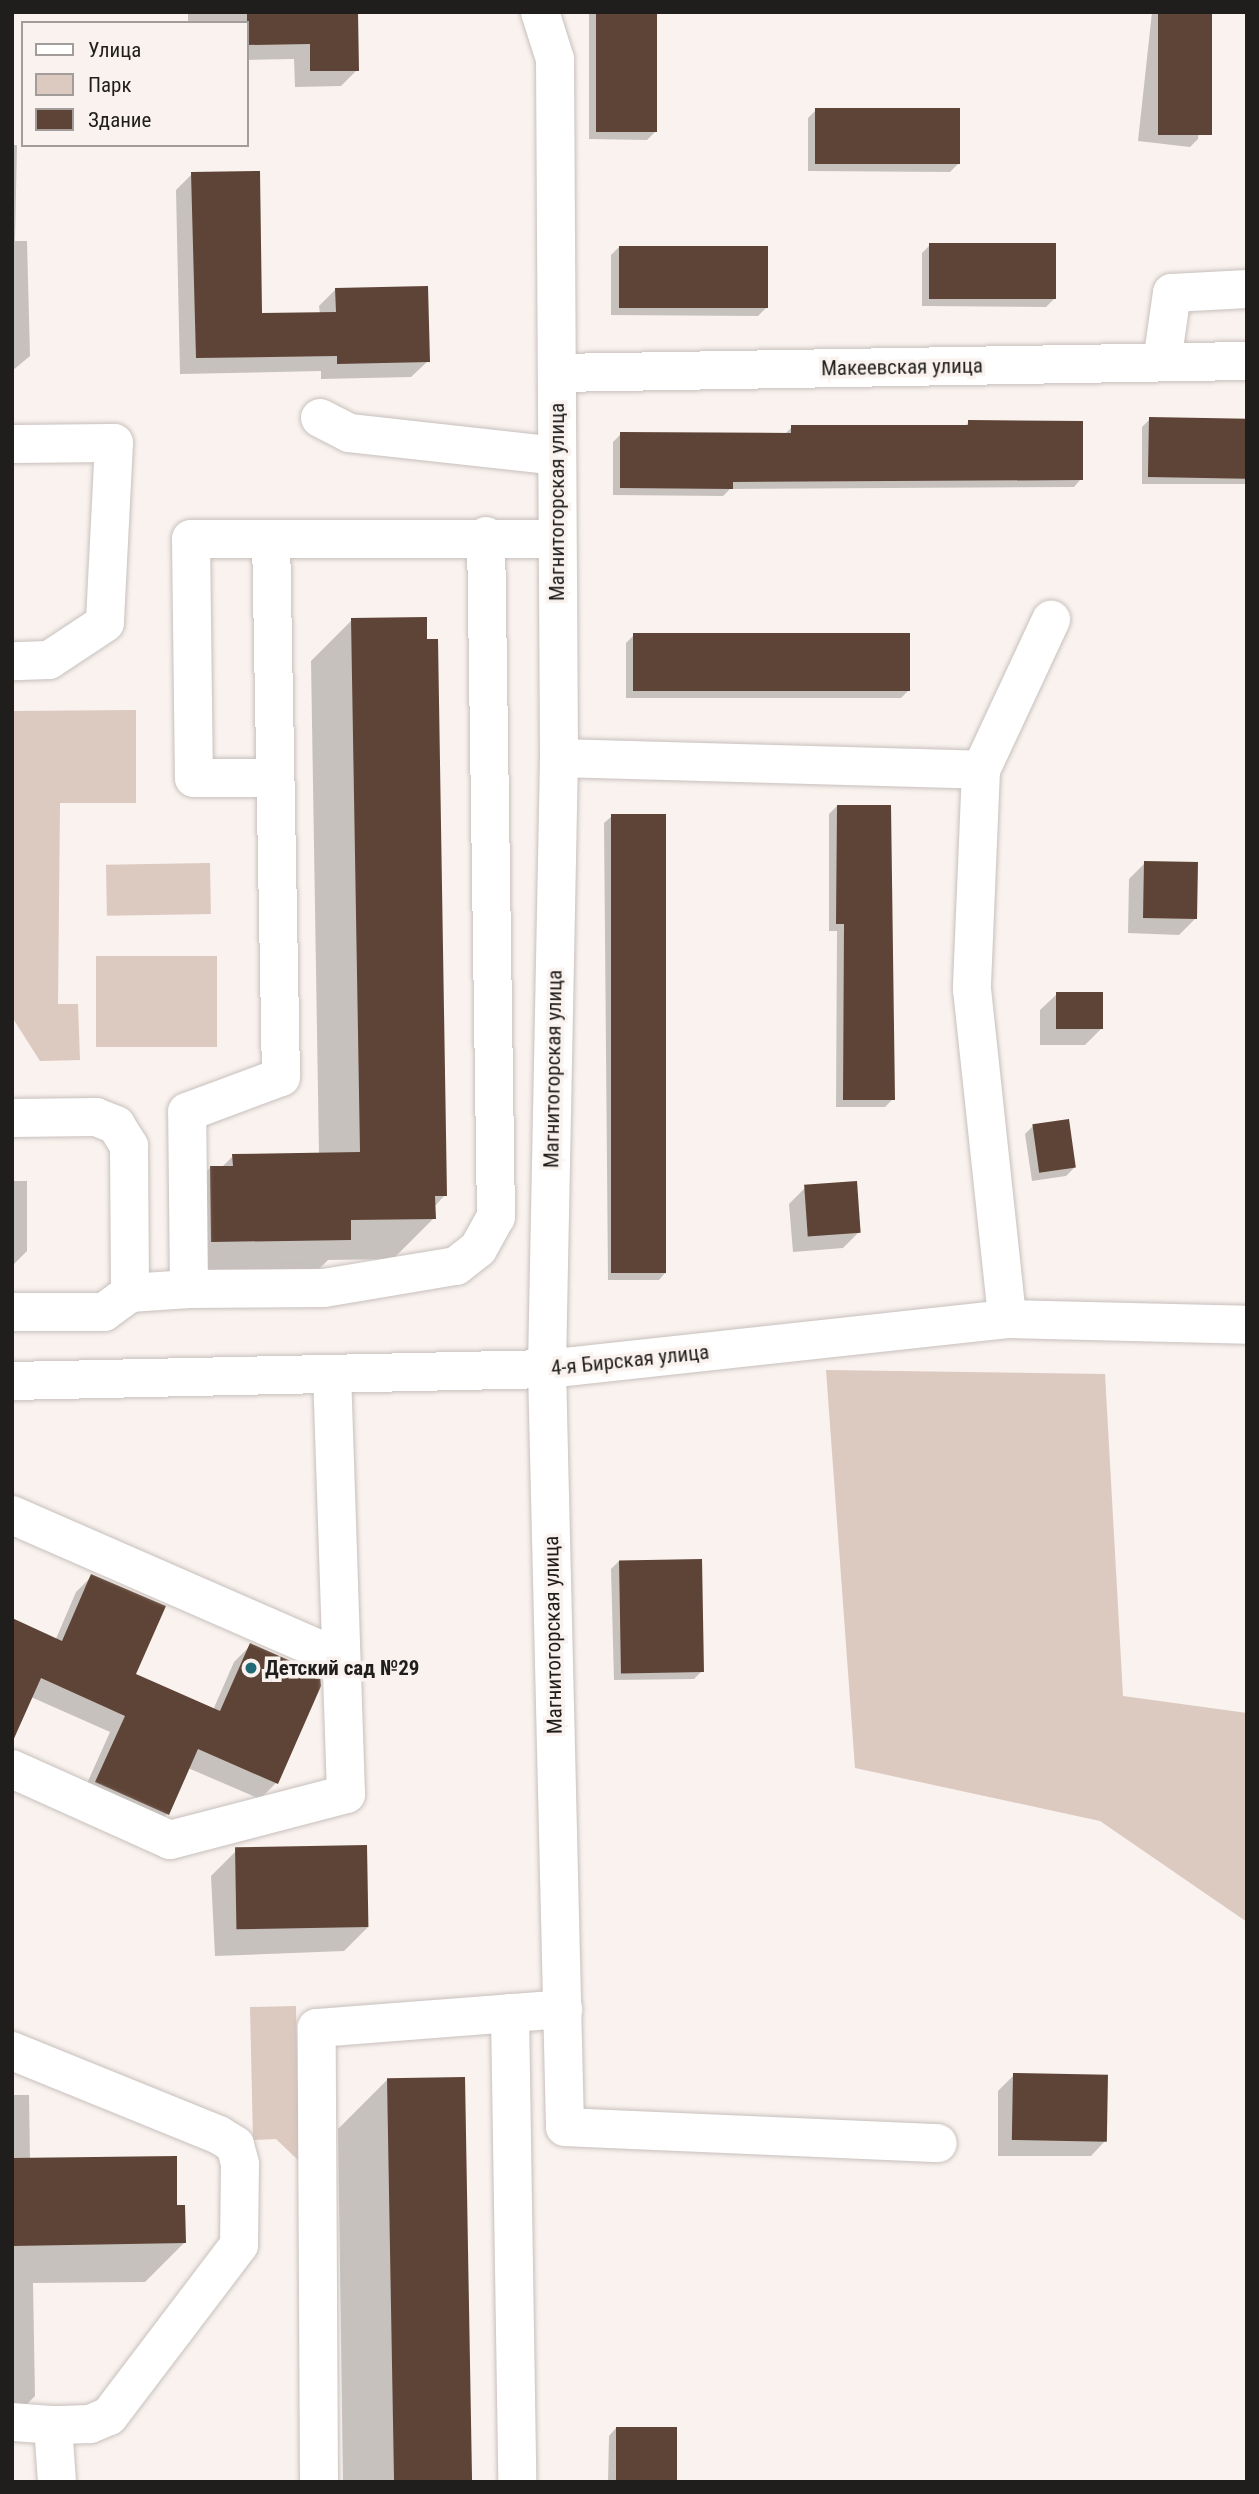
<!DOCTYPE html>
<html>
<head>
<meta charset="utf-8">
<style>
	body { margin:0 }
	#map { position:relative; width:1259px; height:2494px; overflow:hidden; background:#f9f2ee; font-family:"Roboto Condensed",sans-serif }
	div>[style] { position:absolute }
	.green>* { inset:0; background:#dcc9bf; transform-origin:0 0 }
	.shadow>* { inset:0; background:#0003 }
	.building>* { inset:0; background:#5e4436; transform-origin:0 0 }
	.roads { filter:drop-shadow(0 0 2px #c7c0bd) drop-shadow(0 0 2px #c7c0bd) }
	.minor>* { height:38px; margin:-19px; padding:0 19px; transform-origin:19px; border-radius:19px; background:#fff }
	.dots>* { width:19px; height:19px; translate:-50% -50%; box-sizing:border-box; border:4px solid #f9f2ee; border-radius:50% }
	span { translate:-50% -50%; white-space:nowrap; text-align:center; line-height:1.15; -webkit-text-stroke:7px #f9f2ee; paint-order:stroke }
	.street-label { font-size:21px; color:#201e1d }
	.poi-label { font-size:21px; color:#201e1d; font-weight:700 }
	.left { translate:0 -50%; text-align:left }
	.frame { position:absolute; inset:0; border:14px solid #201e1d; pointer-events:none }
	.legend { position:absolute; left:21px; top:21px; width:228px; height:126px; box-sizing:border-box; background:#f9f2ee; border:2px solid #a29d9a; margin:0; padding:9px 12px; list-style:none; font-size:21px; color:#201e1d }
	.legend li { display:flex; align-items:center; gap:14px; height:35px }
	.legend b { width:35px; border:2px solid #a29d9a }
</style>
</head>
<body>
<div id="map">
	<div class="green">
		<div style="clip-path:polygon(136px 710px,136px 803px,60px 803px,58px 1004px,78px 1004px,80px 1060px,40px 1061px,12px 1017px,12px 711px)"></div>
		<div style="left:210px;top:863px;width:51px;height:104px;rotate:89deg"></div>
		<div style="left:96px;top:956px;width:121px;height:91px"></div>
		<div style="clip-path:polygon(826px 1370px,1105px 1374px,1123px 1696px,1247px 1713px,1247px 1922px,1100px 1821px,855px 1768px)"></div>
		<div style="clip-path:polygon(296px 2006px,299px 2161px,276px 2139px,253px 2140px,250px 2007px)"></div>
	</div>
	<div class="shadow">
		<div style="clip-path:polygon(188px 12px,357px 12px,357px 70px,341px 86px,295px 87px,294px 59px,247px 60px,247px 23px,188px 23px)"></div>
		<div style="clip-path:polygon(589px 12px,656px 12px,655px 132px,647px 140px,589px 139px)"></div>
		<div style="clip-path:polygon(1152px 12px,1211px 12px,1198px 139px,1190px 147px,1138px 141px)"></div>
		<div style="clip-path:polygon(816px 110px,958px 164px,950px 172px,808px 171px,808px 118px)"></div>
		<div style="clip-path:polygon(12px 145px,17px 145px,15px 241px,27px 241px,30px 356px,12px 371px)"></div>
		<div style="clip-path:polygon(192px 174px,261px 315px,320px 314px,319px 306px,336px 289px,428px 361px,411px 377px,321px 379px,321px 371px,180px 374px,176px 190px)"></div>
		<div style="clip-path:polygon(930px 245px,1054px 299px,1046px 307px,922px 306px,922px 253px)"></div>
		<div style="clip-path:polygon(619px 247px,766px 308px,758px 316px,611px 315px,611px 255px)"></div>
		<div style="clip-path:polygon(1150px 419px,1247px 420px,1247px 484px,1142px 484px,1142px 427px)"></div>
		<div style="clip-path:polygon(969px 422px,1081px 479px,1074px 487px,730px 489px,723px 496px,613px 495px,613px 442px,621px 434px,784px 435px,792px 427px,964px 427px)"></div>
		<div style="clip-path:polygon(352px 620px,445px 1195px,434px 1207px,434px 1218px,393px 1259px,328px 1260px,308px 1280px,171px 1282px,170px 1208px,211px 1167px,222px 1167px,233px 1156px,319px 1155px,311px 661px)"></div>
		<div style="clip-path:polygon(634px 635px,909px 690px,901px 698px,626px 698px,626px 643px)"></div>
		<div style="clip-path:polygon(837px 806px,893px 1099px,885px 1107px,836px 1107px,837px 931px,829px 931px,829px 814px)"></div>
		<div style="clip-path:polygon(612px 816px,666px 1272px,659px 1280px,608px 1280px,604px 823px)"></div>
		<div style="clip-path:polygon(1145px 863px,1196px 918px,1179px 935px,1128px 933px,1129px 879px)"></div>
		<div style="clip-path:polygon(1057px 994px,1101px 1029px,1085px 1045px,1040px 1045px,1040px 1010px)"></div>
		<div style="clip-path:polygon(1033px 1126px,1074px 1168px,1066px 1176px,1032px 1181px,1025px 1134px)"></div>
		<div style="clip-path:polygon(12px 1181px,27px 1181px,27px 1251px,12px 1266px)"></div>
		<div style="clip-path:polygon(805px 1188px,859px 1232px,843px 1248px,793px 1252px,789px 1204px)"></div>
		<div style="clip-path:polygon(619px 1561px,702px 1671px,694px 1679px,614px 1680px,611px 1569px)"></div>
		<div style="clip-path:polygon(92px 1576px,134px 1674px,213px 1710px,234px 1662px,251px 1645px,276px 1783px,260px 1799px,188px 1768px,167px 1814px,151px 1831px,80px 1799px,110px 1732px,31px 1697px,76px 1592px)"></div>
		<div style="clip-path:polygon(235px 1852px,368px 1927px,344px 1951px,215px 1956px,211px 1876px)"></div>
		<div style="clip-path:polygon(1014px 2075px,1107px 2139px,1091px 2156px,998px 2156px,998px 2091px)"></div>
		<div style="clip-path:polygon(387px 2080px,469px 2482px,343px 2482px,338px 2129px)"></div>
		<div style="clip-path:polygon(12px 2095px,29px 2095px,30px 2160px,176px 2206px,184px 2243px,145px 2282px,33px 2283px,35px 2396px,12px 2419px)"></div>
		<div style="clip-path:polygon(616px 2428px,674px 2482px,608px 2482px,609px 2436px)"></div>
	</div>
	<div class="building">
		<div style="clip-path:polygon(247px 12px,358px 12px,359px 71px,310px 71px,310px 44px,247px 45px)"></div>
		<div style="left:596px;top:12px;width:61px;height:120px"></div>
		<div style="left:1158px;top:12px;width:54px;height:123px"></div>
		<div style="left:815px;top:108px;width:145px;height:56px"></div>
		<div style="clip-path:polygon(260px 171px,262px 313px,336px 312px,335px 288px,428px 286px,430px 362px,337px 364px,337px 356px,196px 358px,191px 172px)"></div>
		<div style="left:929px;top:243px;width:127px;height:56px"></div>
		<div style="left:619px;top:246px;width:149px;height:62px"></div>
		<div style="left:1149px;top:417px;width:98px;height:60px;rotate:1deg"></div>
		<div style="clip-path:polygon(968px 420px,1083px 421px,1083px 480px,733px 482px,733px 489px,620px 488px,620px 432px,791px 433px,791px 425px,968px 425px)"></div>
		<div style="clip-path:polygon(427px 617px,427px 639px,438px 639px,447px 1196px,435px 1196px,436px 1219px,351px 1220px,351px 1240px,211px 1242px,210px 1166px,233px 1166px,232px 1154px,360px 1152px,351px 618px)"></div>
		<div style="left:633px;top:633px;width:277px;height:58px"></div>
		<div style="clip-path:polygon(837px 805px,891px 805px,895px 1100px,843px 1100px,844px 924px,836px 924px)"></div>
		<div style="left:611px;top:814px;width:55px;height:459px"></div>
		<div style="left:1144px;top:861px;width:54px;height:57px;rotate:1deg"></div>
		<div style="left:1056px;top:992px;width:47px;height:37px"></div>
		<div style="left:1069px;top:1119px;width:49px;height:37px;rotate:82deg"></div>
		<div style="left:857px;top:1181px;width:52px;height:53px;rotate:86deg"></div>
		<div style="left:702px;top:1559px;width:113px;height:83px;rotate:89deg"></div>
		<div style="clip-path:polygon(91px 1574px,166px 1606px,136px 1674px,220px 1711px,250px 1643px,320px 1674px,321px 1686px,278px 1784px,198px 1749px,169px 1815px,95px 1782px,125px 1716px,41px 1678px,12px 1743px,12px 1618px,62px 1641px)"></div>
		<div style="left:367px;top:1845px;width:82px;height:132px;rotate:89deg"></div>
		<div style="left:1013px;top:2073px;width:95px;height:67px;rotate:1deg"></div>
		<div style="left:465px;top:2077px;width:405px;height:78px;rotate:89deg"></div>
		<div style="clip-path:polygon(177px 2156px,177px 2205px,185px 2205px,186px 2243px,12px 2246px,12px 2158px)"></div>
		<div style="left:616px;top:2427px;width:61px;height:55px"></div>
	</div>
	<div class="roads">
		<div class="minor">
			<div style="left:540px;top:12px;width:49px;rotate:72.3deg"></div>
			<div style="left:555px;top:59px;width:699px;rotate:89.67deg"></div>
			<div style="left:559px;top:758px;width:611px;rotate:91.13deg"></div>
			<div style="left:547px;top:1369px;width:758px;rotate:88.64deg"></div>
			<div style="left:565px;top:2127px;width:373px;rotate:2.5deg"></div>
			<div style="left:1162px;top:362px;width:70px;rotate:-81.8deg"></div>
			<div style="left:1172px;top:293px;width:75px;rotate:-3.1deg"></div>
			<div style="left:557px;top:373px;width:690px;rotate:-1deg"></div>
			<div style="left:320px;top:418px;width:33px;rotate:27deg"></div>
			<div style="left:349px;top:433px;width:209px;rotate:6.3deg"></div>
			<div style="left:12px;top:444px;width:102px;rotate:-0.6deg"></div>
			<div style="left:114px;top:443px;width:180px;rotate:92.9deg"></div>
			<div style="left:105px;top:623px;width:67px;rotate:146.5deg"></div>
			<div style="left:49px;top:660px;width:37px;rotate:178deg"></div>
			<div style="left:271px;top:539px;width:80px;rotate:180deg"></div>
			<div style="left:191px;top:539px;width:239px;rotate:89.3deg"></div>
			<div style="left:194px;top:778px;width:81px"></div>
			<div style="left:559px;top:758px;width:422px;rotate:1.6deg"></div>
			<div style="left:981px;top:770px;width:219px;rotate:92.4deg"></div>
			<div style="left:972px;top:989px;width:332px;rotate:83.9deg"></div>
			<div style="left:981px;top:770px;width:166px;rotate:-65deg"></div>
			<div style="left:12px;top:1118px;width:84px;rotate:-0.7deg"></div>
			<div style="left:96px;top:1117px;width:22px;rotate:22deg"></div>
			<div style="left:116px;top:1125px;width:25px;rotate:58deg"></div>
			<div style="left:129px;top:1146px;width:147px;rotate:89.6deg"></div>
			<div style="left:189px;top:1289px;width:135px;rotate:-0.4deg"></div>
			<div style="left:324px;top:1288px;width:134px;rotate:-9.5deg"></div>
			<div style="left:456px;top:1266px;width:28px;rotate:-38deg"></div>
			<div style="left:478px;top:1249px;width:37px;rotate:-61deg"></div>
			<div style="left:496px;top:1217px;width:681px;rotate:-90.84deg"></div>
			<div style="left:12px;top:1312px;width:92px"></div>
			<div style="left:104px;top:1312px;width:32px;rotate:-36deg"></div>
			<div style="left:130px;top:1293px;width:59px;rotate:-3.9deg"></div>
			<div style="left:189px;top:1289px;width:177px;rotate:-90.6deg"></div>
			<div style="left:187px;top:1112px;width:100px;rotate:-20.4deg"></div>
			<div style="left:281px;top:1077px;width:538px;rotate:-91.06deg"></div>
			<div style="left:271px;top:539px;width:286px"></div>
			<div style="left:12px;top:1381px;width:535px;rotate:-1.28deg"></div>
			<div style="left:547px;top:1369px;width:463px;rotate:-6.2deg"></div>
			<div style="left:1007px;top:1319px;width:240px;rotate:1.4deg"></div>
			<div style="left:12px;top:1515px;width:359px;rotate:23.6deg"></div>
			<div style="left:12px;top:1769px;width:173px;rotate:24.2deg"></div>
			<div style="left:170px;top:1840px;width:182px;rotate:-14.6deg"></div>
			<div style="left:346px;top:1794px;width:419px;rotate:-91.9deg"></div>
			<div style="left:510px;top:2013px;width:469px;rotate:89.1deg"></div>
			<div style="left:12px;top:2051px;width:223px;rotate:22.1deg"></div>
			<div style="left:219px;top:2135px;width:19px;rotate:32deg"></div>
			<div style="left:235px;top:2145px;width:20px;rotate:75deg"></div>
			<div style="left:240px;top:2164px;width:81px;rotate:90.7deg"></div>
			<div style="left:239px;top:2245px;width:215px;rotate:127.2deg"></div>
			<div style="left:109px;top:2416px;width:21px;rotate:157deg"></div>
			<div style="left:90px;top:2424px;width:37px;rotate:178deg"></div>
			<div style="left:53px;top:2425px;width:57px;rotate:86deg"></div>
			<div style="left:12px;top:2422px;width:41px;rotate:4.2deg"></div>
			<div style="left:319px;top:2482px;width:454px;rotate:-90.3deg"></div>
			<div style="left:317px;top:2028px;width:247px;rotate:-4.4deg"></div>
		</div>
	</div>
	<div class="dots">
		<div style="left:251px;top:1668px;background:#206975"></div>
	</div>
	<div class="street-label">
		<span style="left:902px;top:367px;rotate:-1deg">Макеевская улица</span>
		<span style="left:557px;top:502px;rotate:-90deg">Магнитогорская улица</span>
		<span style="left:553px;top:1069px;rotate:-89deg">Магнитогорская улица</span>
		<span style="left:630px;top:1360px;rotate:-6deg">4-я Бирская улица</span>
		<span style="left:553px;top:1635px;rotate:-91deg">Магнитогорская улица</span>
	</div>
	<div class="poi-label">
		<span class="left" style="left:265px;top:1668px">Детский сад №29</span>
	</div>
	<div class="frame"></div>
	<ul class="legend">
	<li><b style="height:9px;background:#fff"></b>Улица</li>
	<li><b style="height:19px;background:#dcc9bf"></b>Парк</li>
	<li><b style="height:19px;background:#5e4436"></b>Здание</li>
	</ul>
</div>
</body>
</html>
